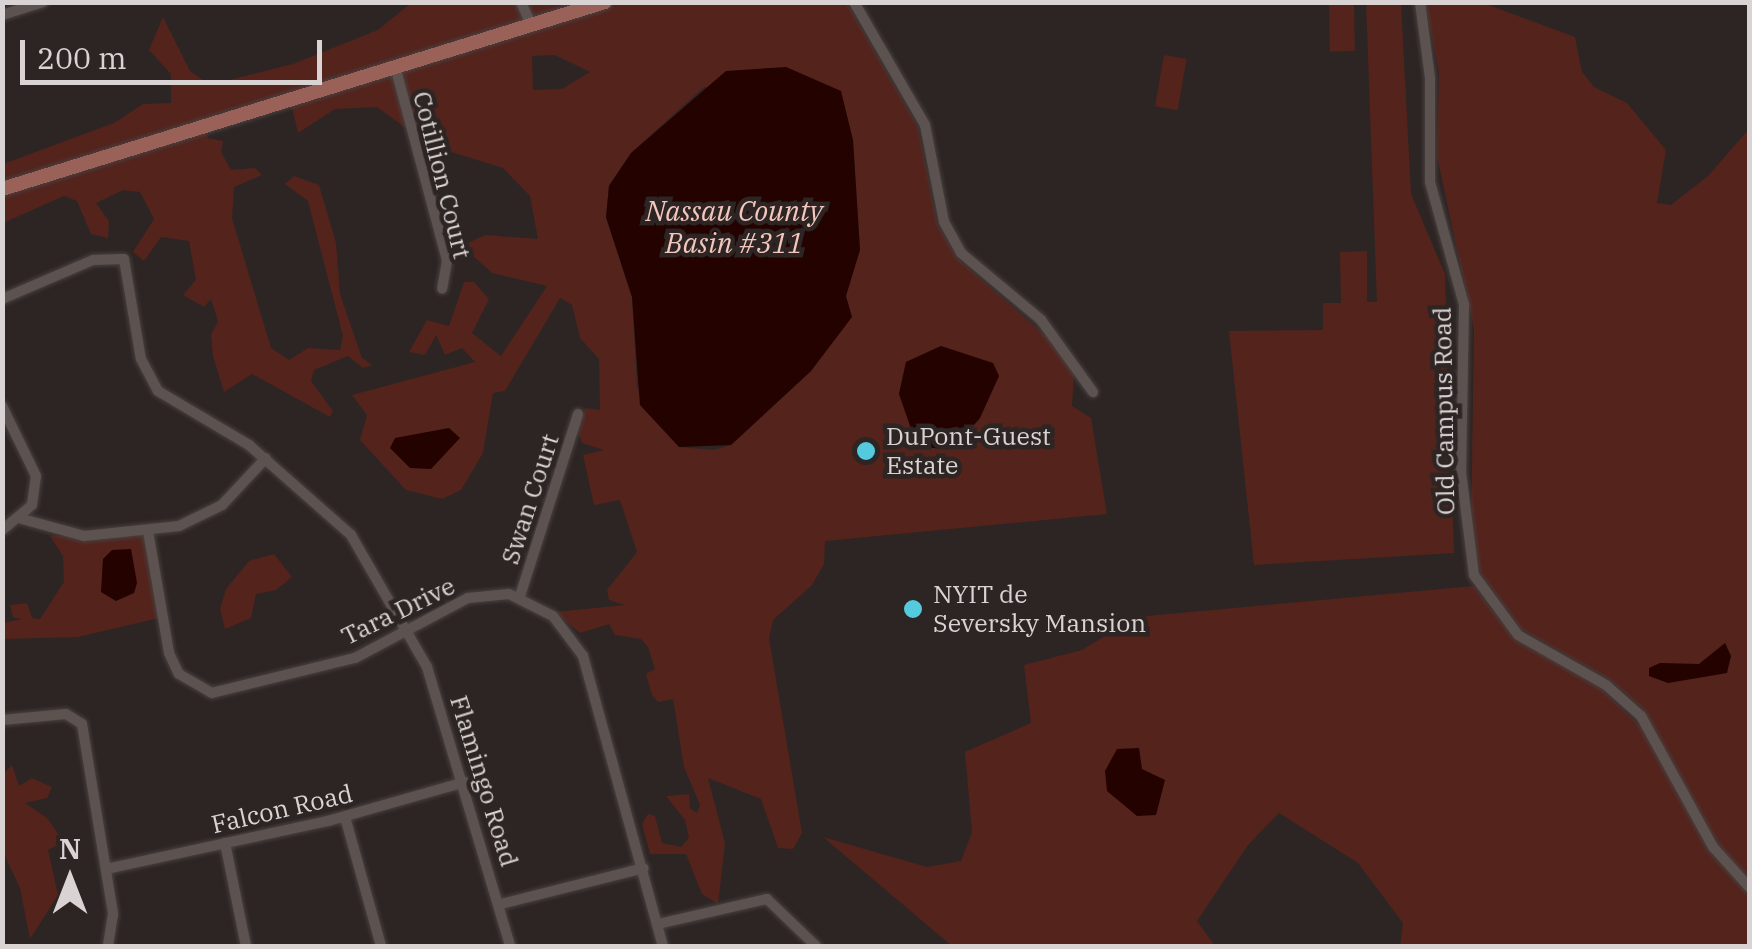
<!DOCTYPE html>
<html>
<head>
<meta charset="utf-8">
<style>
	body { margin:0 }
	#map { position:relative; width:1752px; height:949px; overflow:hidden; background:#2d2523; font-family:"IBM Plex Serif",serif }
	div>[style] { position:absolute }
	.green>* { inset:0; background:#54231c; transform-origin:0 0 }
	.water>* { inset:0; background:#230200 }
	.roads { filter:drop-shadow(0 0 2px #484140) drop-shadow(0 0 2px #484140) }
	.minor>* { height:10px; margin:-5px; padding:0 5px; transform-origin:5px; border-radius:5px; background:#5c5351 }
	.major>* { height:14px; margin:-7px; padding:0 7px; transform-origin:7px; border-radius:7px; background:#9a6158 }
	.dots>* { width:28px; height:28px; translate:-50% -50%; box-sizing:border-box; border:5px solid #2d2523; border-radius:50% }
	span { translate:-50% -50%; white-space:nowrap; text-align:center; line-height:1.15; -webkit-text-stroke:9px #2d2523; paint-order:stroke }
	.street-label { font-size:25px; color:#d9d4d3 }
	.poi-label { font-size:25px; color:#d9d4d3 }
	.left { translate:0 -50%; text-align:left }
	.water-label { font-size:28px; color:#f4c6bd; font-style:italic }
	.frame { position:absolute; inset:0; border:5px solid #d9d4d3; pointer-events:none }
	.north { position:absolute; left:20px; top:829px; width:100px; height:100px; -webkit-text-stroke:8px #2d2523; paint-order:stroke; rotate:0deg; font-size:28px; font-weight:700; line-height:40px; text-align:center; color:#d9d4d3 }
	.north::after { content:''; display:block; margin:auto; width:35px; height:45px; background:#d9d4d3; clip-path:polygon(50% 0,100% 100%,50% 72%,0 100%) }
	.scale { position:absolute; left:20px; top:40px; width:302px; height:45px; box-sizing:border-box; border:5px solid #d9d4d3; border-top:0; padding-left:12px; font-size:30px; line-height:35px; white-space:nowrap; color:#d9d4d3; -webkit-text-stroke:8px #2d2523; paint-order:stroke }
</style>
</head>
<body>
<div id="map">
	<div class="green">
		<div style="clip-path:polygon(evenodd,411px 3px,847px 3px,918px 127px,937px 223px,957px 258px,1046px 336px,1074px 374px,1072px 406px,1091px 418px,1107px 514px,825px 541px,824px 564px,812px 585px,773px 620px,769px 638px,802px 833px,793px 849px,778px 848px,761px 799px,708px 778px,725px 843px,718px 904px,702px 894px,686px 854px,650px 854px,642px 824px,648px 814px,655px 816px,662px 843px,681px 847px,689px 838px,685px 820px,666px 796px,689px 794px,690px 808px,697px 813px,700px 805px,684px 767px,673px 699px,658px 702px,652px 695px,646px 674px,655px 669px,648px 647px,641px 639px,615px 635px,609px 624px,580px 633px,555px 612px,625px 605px,609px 600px,607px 590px,637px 552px,620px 500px,594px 505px,583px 455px,604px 450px,582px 443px,578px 432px,585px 408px,600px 410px,599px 359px,580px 338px,572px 305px,560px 298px,505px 391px,493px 393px,483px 453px,461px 490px,442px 499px,406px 490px,360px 440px,367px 415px,352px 395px,475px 362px,462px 348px,445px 355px,436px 335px,425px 355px,409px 352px,427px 320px,449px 326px,464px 282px,474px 282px,489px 299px,472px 333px,501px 356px,547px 286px,492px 273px,462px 246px,485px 235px,538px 239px,530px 196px,503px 168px,429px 145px,377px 107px,335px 109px,298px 133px,291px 103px,205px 129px,208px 138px,223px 141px,221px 152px,231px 170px,255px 168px,262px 175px,234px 187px,232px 218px,271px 348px,289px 360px,308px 348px,340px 350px,343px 336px,308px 201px,285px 184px,294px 176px,319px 185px,336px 243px,340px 294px,362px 358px,372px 365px,363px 368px,348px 356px,314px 370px,311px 381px,333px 411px,330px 417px,252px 374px,224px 392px,213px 356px,211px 335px,218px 321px,211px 299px,204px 307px,183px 295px,196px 280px,189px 241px,161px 237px,144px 261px,133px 252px,154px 219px,140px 192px,123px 190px,96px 203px,109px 221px,108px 238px,91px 234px,77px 201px,64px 196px,3px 223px,3px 164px,114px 123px,143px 104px,171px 103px,171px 74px,149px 50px,163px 17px,190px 71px,210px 85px,293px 64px,378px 30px,411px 3px,555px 55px,590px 72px,562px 89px,533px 90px,532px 56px,555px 55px,411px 3px,704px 87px,853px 140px,860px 250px,811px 371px,731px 445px,714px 450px,679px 447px,637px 387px,632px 297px,606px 218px,609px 185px,631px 153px,704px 87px,411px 3px,941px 346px,980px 418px,959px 442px,913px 434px,899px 394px,906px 362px,941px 346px)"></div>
		<div style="left:1354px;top:3px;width:48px;height:25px;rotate:89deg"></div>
		<div style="clip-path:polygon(1366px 3px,1401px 3px,1411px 194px,1445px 274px,1454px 553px,1254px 565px,1229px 331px,1323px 330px,1323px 303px,1341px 303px,1340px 252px,1367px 251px,1367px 302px,1377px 302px)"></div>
		<div style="clip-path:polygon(1425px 3px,1483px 3px,1575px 37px,1582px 72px,1594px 87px,1627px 103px,1666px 150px,1657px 203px,1671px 205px,1708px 176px,1749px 129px,1749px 880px,1716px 842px,1642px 708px,1610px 680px,1521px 629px,1481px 574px,1471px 537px,1474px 329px,1437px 156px,1439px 73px)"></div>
		<div style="left:1164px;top:55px;width:23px;height:52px;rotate:10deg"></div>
		<div style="clip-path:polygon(148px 531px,163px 617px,78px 637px,3px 639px,3px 623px,22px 619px,13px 617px,10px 605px,27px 603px,32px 618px,40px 619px,64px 582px,63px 556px,50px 536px)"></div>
		<div style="clip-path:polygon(274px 554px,292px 577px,276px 590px,256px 594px,251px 618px,225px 629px,220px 609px,226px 589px,249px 561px)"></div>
		<div style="clip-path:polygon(1474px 586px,1514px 638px,1599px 687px,1647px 732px,1708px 850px,1749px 894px,1749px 946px,1400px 946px,1403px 923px,1358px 863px,1279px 813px,1248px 845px,1197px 921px,1215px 946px,952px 946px,823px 837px,927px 867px,961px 861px,972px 832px,965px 752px,1031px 723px,1024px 665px,1082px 650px,1136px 617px)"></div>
		<div style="clip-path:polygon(12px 765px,19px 786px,32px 778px,52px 787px,47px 798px,25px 803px,47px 818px,64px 842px,48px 850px,58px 895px,30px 939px,20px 888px,3px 852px,3px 774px)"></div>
	</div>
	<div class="water">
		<div style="clip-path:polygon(786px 67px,841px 91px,853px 140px,860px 250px,846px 296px,852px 317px,811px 371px,731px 445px,679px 447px,640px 405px,632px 297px,606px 217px,609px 186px,631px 153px,726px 71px)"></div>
		<div style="clip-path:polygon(941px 346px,993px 363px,999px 376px,980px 418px,959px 442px,941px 449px,926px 447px,913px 434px,899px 394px,906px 362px)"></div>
		<div style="clip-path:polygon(449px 428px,460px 438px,431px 469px,410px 468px,390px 448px,395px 438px)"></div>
		<div style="clip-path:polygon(131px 549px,137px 583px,134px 593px,116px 601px,101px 592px,103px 559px,112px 550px)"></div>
		<div style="clip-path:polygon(1725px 643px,1731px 656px,1727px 673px,1668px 683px,1649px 676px,1649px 668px,1660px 663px,1699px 664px)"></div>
		<div style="clip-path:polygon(1139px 748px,1142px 769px,1165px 780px,1156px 815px,1137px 816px,1107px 791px,1105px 771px,1117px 749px)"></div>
	</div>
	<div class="roads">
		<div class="minor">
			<div style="left:521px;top:2px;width:27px;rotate:66deg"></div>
			<div style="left:854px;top:2px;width:142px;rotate:60deg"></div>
			<div style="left:925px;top:125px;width:99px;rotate:78.9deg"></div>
			<div style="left:944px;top:222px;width:35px;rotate:61deg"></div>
			<div style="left:961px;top:253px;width:104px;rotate:39.9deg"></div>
			<div style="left:1041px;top:320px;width:89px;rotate:54.2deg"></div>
			<div style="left:1420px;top:2px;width:77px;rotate:82.5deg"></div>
			<div style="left:1430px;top:78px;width:104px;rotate:90deg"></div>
			<div style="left:1430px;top:182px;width:128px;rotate:74.5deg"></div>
			<div style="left:1464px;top:305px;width:167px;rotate:91deg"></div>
			<div style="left:1461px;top:472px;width:104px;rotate:82.8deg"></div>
			<div style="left:1474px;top:575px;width:74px;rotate:53.7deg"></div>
			<div style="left:1518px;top:635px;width:101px;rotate:29.6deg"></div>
			<div style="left:1606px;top:685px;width:47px;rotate:41.5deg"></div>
			<div style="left:1641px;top:716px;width:149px;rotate:61.2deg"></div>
			<div style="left:1713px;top:847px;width:55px;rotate:47.9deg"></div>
			<div style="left:2px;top:15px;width:43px;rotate:-17.6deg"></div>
			<div style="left:396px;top:70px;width:198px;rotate:75deg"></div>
			<div style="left:447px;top:261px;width:28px;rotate:100deg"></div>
			<div style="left:2px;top:299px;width:99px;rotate:-23.2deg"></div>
			<div style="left:93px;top:260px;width:31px;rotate:-2deg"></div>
			<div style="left:124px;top:259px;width:101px;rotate:80.4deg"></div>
			<div style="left:141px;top:359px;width:36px;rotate:62deg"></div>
			<div style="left:158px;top:391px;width:106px;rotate:30.7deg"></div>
			<div style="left:249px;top:445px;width:136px;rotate:41.4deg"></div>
			<div style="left:351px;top:535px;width:152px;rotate:60.1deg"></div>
			<div style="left:427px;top:667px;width:291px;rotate:73.4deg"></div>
			<div style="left:2px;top:406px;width:78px;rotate:64.1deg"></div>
			<div style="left:36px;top:476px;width:29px;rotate:98deg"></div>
			<div style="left:32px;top:505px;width:39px;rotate:140deg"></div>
			<div style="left:22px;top:519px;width:64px;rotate:15.3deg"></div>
			<div style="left:84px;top:536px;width:96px;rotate:-6deg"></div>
			<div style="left:179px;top:526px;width:48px;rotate:-26deg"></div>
			<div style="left:222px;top:505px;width:64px;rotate:-46.9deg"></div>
			<div style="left:148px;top:531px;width:124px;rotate:80.2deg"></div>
			<div style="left:169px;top:653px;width:23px;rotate:65deg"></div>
			<div style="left:179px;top:674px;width:38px;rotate:30deg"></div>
			<div style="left:212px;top:693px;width:147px;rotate:-13.8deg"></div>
			<div style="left:355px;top:658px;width:128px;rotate:-28deg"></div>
			<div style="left:468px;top:598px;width:41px;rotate:-5.6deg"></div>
			<div style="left:509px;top:594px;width:49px;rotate:26.6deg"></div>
			<div style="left:553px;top:616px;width:50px;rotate:53.1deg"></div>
			<div style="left:583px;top:656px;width:301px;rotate:74.6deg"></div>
			<div style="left:520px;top:596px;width:191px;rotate:-72.3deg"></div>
			<div style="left:2px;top:720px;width:64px;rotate:-5.4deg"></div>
			<div style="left:66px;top:714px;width:19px;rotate:32deg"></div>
			<div style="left:82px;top:724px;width:193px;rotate:80.7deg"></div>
			<div style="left:113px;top:914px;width:32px;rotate:99deg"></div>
			<div style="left:345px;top:817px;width:134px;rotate:74.4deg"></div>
			<div style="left:225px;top:843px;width:105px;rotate:78.5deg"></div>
			<div style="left:106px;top:869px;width:227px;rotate:-12.2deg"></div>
			<div style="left:328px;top:821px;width:142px;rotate:-15.9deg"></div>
			<div style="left:501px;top:904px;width:147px;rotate:-14.1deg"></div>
			<div style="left:658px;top:924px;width:112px;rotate:-12.9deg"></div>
			<div style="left:767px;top:899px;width:68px;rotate:43.8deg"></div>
		</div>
		<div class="major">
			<div style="left:2px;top:189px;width:631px;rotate:-17.23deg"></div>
		</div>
	</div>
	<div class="dots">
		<div style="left:866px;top:451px;background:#54cade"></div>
		<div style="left:913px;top:609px;background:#54cade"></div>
	</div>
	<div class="street-label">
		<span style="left:442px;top:175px;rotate:76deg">Cotillion Court</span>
		<span style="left:1444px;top:411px;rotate:-91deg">Old Campus Road</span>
		<span style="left:530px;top:499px;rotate:-72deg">Swan Court</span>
		<span style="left:398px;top:611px;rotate:-26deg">Tara Drive</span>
		<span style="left:484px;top:781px;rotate:73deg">Flamingo Road</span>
		<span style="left:282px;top:809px;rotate:-13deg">Falcon Road</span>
	</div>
	<div class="poi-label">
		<span class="left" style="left:886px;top:451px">DuPont-Guest<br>Estate</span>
		<span class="left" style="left:933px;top:609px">NYIT de<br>Seversky Mansion</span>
	</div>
	<div class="water-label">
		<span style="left:734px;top:227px">Nassau County<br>Basin #311</span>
	</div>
	<div class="frame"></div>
	<div class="north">N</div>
	<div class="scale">200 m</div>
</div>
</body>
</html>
